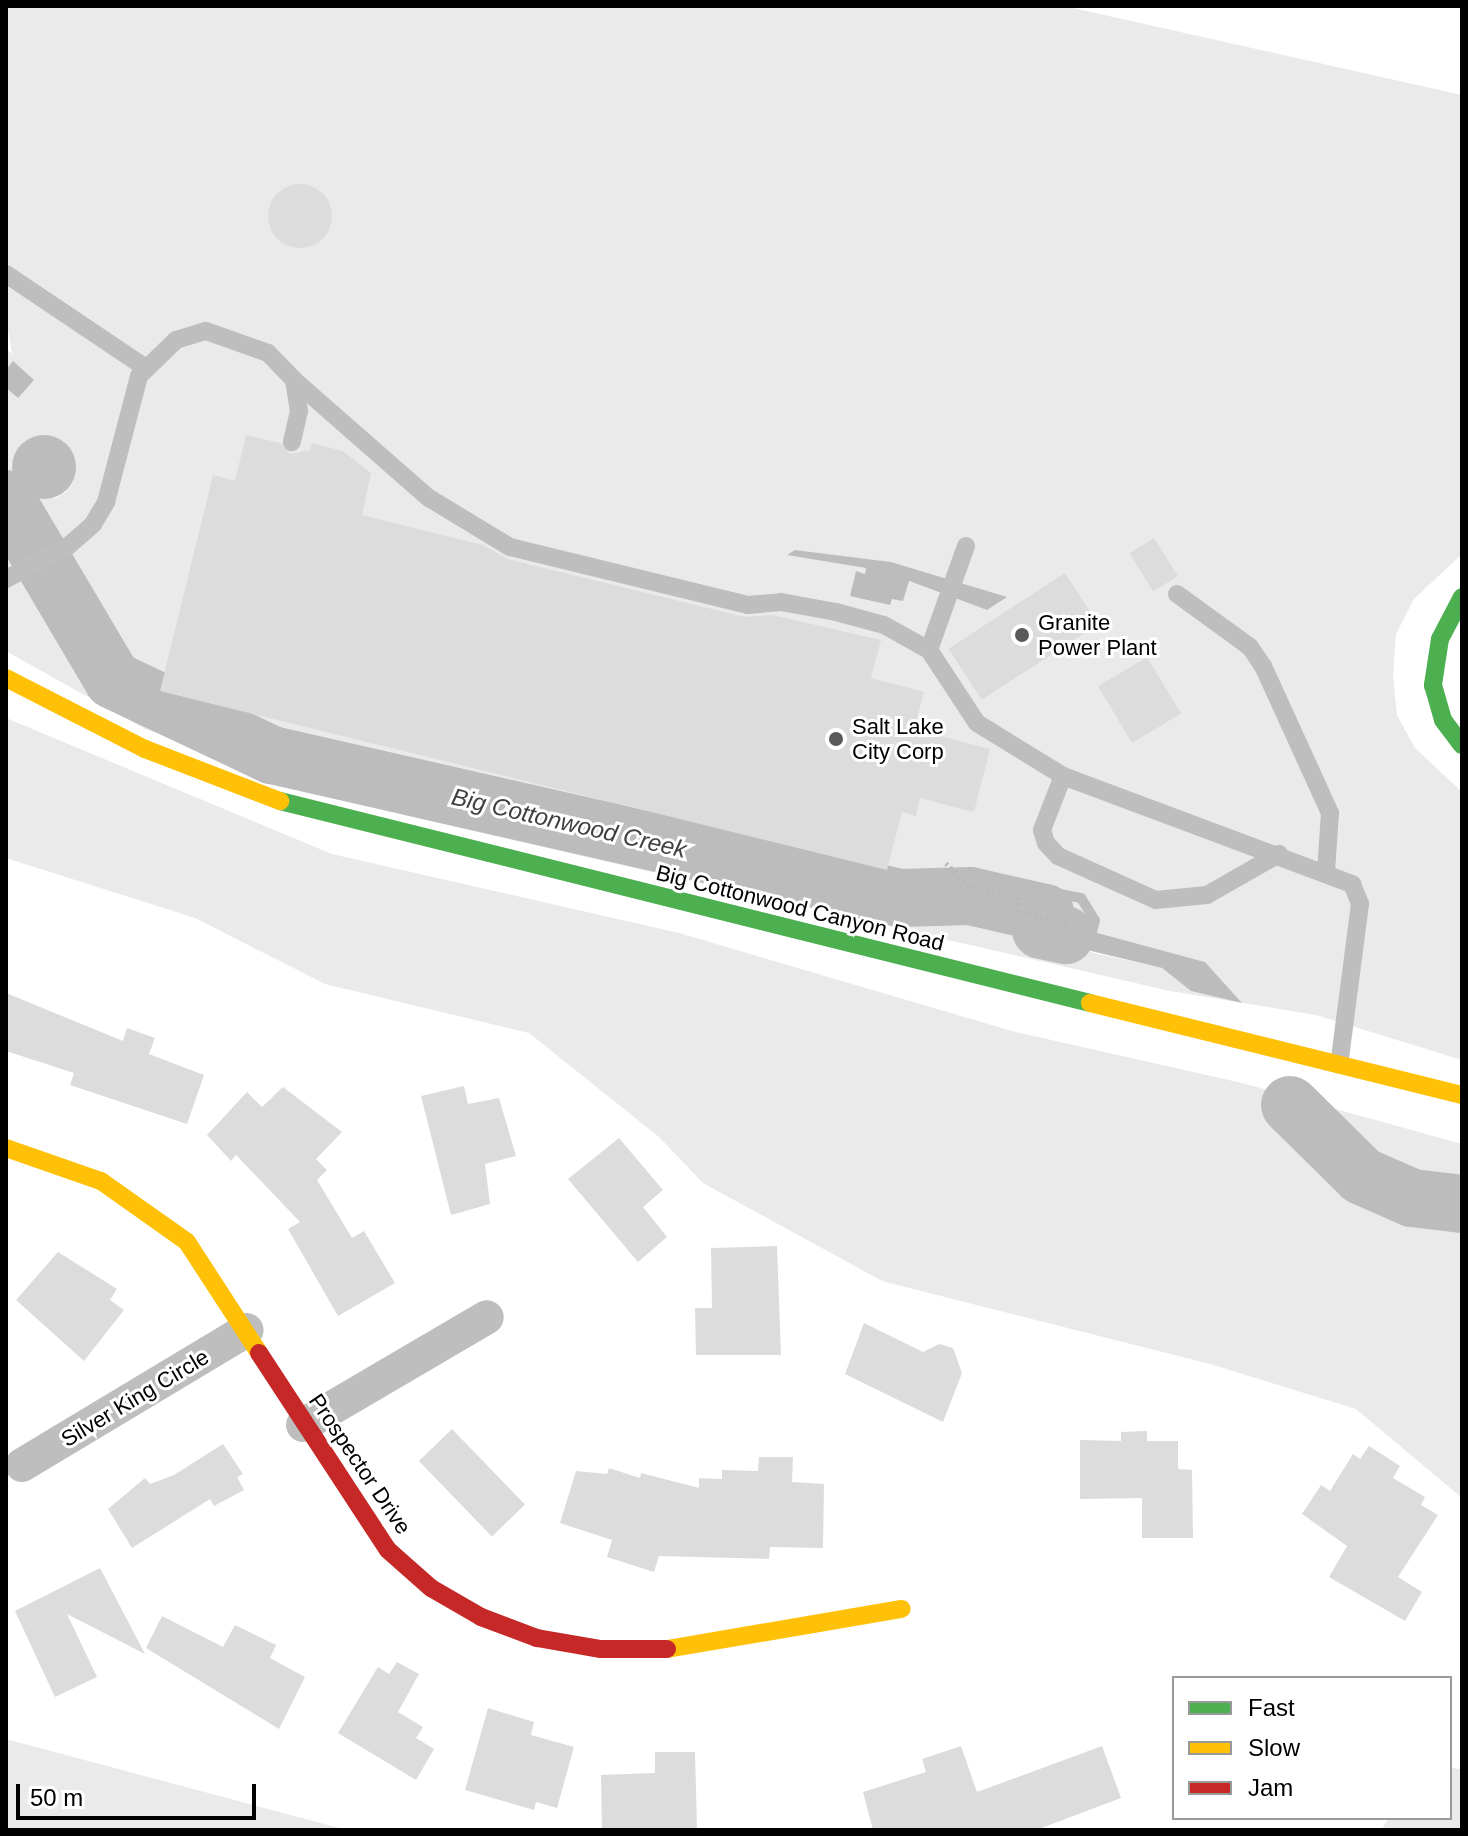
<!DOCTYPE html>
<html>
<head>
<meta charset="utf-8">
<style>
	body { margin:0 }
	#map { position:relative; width:1468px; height:1836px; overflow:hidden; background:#fff; font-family:Arial,sans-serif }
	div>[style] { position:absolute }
	.green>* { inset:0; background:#eaeaea }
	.water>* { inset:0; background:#bcbcbc }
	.round { border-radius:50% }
	.stream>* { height:10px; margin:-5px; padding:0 5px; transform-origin:5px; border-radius:5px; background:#bcbcbc }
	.river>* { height:58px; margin:-29px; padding:0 29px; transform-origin:29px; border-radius:29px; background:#bcbcbc }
	.building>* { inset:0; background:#dcdcdc; transform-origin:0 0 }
	.path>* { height:5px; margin-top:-2.5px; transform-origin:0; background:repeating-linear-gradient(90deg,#b8b8b8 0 2px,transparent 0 6px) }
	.lane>* { height:18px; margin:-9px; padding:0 9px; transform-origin:9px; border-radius:9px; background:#bebebe }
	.street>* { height:34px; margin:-17px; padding:0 17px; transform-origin:17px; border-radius:17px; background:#bebebe }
	.fast>* { height:18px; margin:-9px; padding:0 9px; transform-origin:9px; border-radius:9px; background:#4caf50 }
	.slow>* { height:18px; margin:-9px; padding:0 9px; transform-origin:9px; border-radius:9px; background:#ffc107 }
	.jam>* { height:18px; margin:-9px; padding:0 9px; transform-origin:9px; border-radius:9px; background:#c62828 }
	.dots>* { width:22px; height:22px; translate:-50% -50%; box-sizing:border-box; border:4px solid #fff; border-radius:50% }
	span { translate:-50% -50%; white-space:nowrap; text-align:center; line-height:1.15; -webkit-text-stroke:6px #fff; paint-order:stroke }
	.poi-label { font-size:22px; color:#000 }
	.left { translate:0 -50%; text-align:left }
	.street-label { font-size:22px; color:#000 }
	.water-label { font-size:24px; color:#404040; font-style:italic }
	.frame { position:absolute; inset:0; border:8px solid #000; pointer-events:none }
	.legend { position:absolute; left:1172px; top:1676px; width:280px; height:144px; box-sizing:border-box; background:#fff; border:2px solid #999; margin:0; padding:10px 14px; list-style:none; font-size:24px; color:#000 }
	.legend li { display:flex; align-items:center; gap:16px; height:40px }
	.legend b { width:40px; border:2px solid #999 }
	.scale { position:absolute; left:16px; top:1784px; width:240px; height:36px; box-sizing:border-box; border:4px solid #000; border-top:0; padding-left:10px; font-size:24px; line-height:28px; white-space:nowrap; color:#000; -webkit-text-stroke:6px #fff; paint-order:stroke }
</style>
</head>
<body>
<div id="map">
	<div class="green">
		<div style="clip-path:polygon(evenodd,6px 6px,1064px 6px,1462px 95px,1462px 554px,1414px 599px,1396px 634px,1393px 675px,1397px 715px,1415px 748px,1462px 792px,1462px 1060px,1316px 1015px,1170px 991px,404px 815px,145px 729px,6px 651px,6px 388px,18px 398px,14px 362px,6px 370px,6px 348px,12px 354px,6px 319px,6px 6px,59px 439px,76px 463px,66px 492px,56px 498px,17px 486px,11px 464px,59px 439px,6px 6px,795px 550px,891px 562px,1006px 597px,987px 610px,908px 581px,892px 599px,857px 572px,865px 574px,867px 568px,789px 555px,795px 550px,6px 6px,1012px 891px,1027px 903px,1070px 913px,1068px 925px,1205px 962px,1241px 1002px,1192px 991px,1162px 968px,1026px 938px,1012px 891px)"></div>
		<div style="clip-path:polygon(6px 718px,332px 854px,679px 933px,1012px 1031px,1242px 1083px,1462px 1144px,1462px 1498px,1356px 1409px,1210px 1364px,882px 1281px,703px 1183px,659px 1137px,529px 1033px,325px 984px,195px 918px,6px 858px)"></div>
		<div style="clip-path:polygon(6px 1739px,347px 1830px,6px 1830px)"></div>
		<div style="clip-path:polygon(1450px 1767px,1462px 1770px,1462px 1830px,1381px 1830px,1389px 1818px,1450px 1818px)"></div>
	</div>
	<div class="water">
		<div style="clip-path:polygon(13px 361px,34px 380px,18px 398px,6px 388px,6px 370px)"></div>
		<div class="round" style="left:12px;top:435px;width:64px;height:64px"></div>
		<div style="clip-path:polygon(795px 550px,891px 562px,1007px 597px,987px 610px,909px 581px,903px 601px,892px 599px,890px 605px,850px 596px,856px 571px,865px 574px,866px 568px,787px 555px)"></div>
		<div style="clip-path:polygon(1011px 891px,1029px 895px,1027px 903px,1070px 913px,1068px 925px,1205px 962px,1242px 1003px,1191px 991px,1162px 968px,1003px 930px)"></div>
	</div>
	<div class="stream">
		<div style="left:1050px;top:892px;width:32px;rotate:11deg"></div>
		<div style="left:1081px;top:898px;width:26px;rotate:58deg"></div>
		<div style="left:1095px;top:920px;width:21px;rotate:104deg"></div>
		<div style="left:967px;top:896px;width:47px;rotate:-16.1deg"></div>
		<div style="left:1012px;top:883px;width:39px;rotate:13deg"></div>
		<div style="left:1050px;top:892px;width:22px;rotate:103deg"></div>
		<div style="left:900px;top:898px;width:119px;rotate:12.6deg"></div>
	</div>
	<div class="river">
		<div style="left:6px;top:499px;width:210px;rotate:59.4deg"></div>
		<div style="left:113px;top:680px;width:176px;rotate:25.3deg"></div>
		<div style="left:272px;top:755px;width:644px;rotate:12.83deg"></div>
		<div style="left:900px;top:898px;width:70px;rotate:-1.6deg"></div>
		<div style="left:970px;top:896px;width:77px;rotate:12.8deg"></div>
		<div style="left:1045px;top:913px;width:17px;rotate:103deg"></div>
		<div style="left:1041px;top:930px;width:25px;rotate:12deg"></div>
		<div style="left:1290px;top:1105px;width:101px;rotate:44.6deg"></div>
		<div style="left:1362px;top:1176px;width:55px;rotate:23.7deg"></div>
		<div style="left:1412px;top:1198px;width:50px;rotate:6.8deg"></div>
	</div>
	<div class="building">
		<div class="round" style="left:268px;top:184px;width:64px;height:64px"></div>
		<div style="clip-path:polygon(246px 435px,280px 443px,290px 454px,310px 450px,312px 443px,343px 451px,371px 473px,362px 515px,483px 545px,507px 559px,745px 617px,772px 615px,881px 640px,871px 678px,924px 692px,914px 729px,990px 749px,974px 812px,920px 798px,916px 816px,902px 812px,887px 870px,160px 691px,213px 475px,235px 481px)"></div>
		<div style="left:1154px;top:538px;width:45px;height:29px;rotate:58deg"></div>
		<div style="left:1065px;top:573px;width:61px;height:139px;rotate:57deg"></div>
		<div style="left:1147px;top:657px;width:66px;height:57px;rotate:59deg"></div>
		<div style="clip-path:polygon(6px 993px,123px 1041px,127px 1028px,155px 1038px,149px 1054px,204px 1075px,187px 1124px,70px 1085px,74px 1073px,6px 1051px)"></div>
		<div style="clip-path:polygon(464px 1086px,468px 1104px,499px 1098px,516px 1156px,485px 1164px,490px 1204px,451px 1215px,421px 1096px)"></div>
		<div style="clip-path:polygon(283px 1087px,342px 1132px,316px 1159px,327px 1170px,317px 1180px,352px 1238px,364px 1231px,395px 1283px,338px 1316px,288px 1229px,300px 1222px,236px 1155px,231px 1161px,207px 1135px,247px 1092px,262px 1107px)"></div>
		<div style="clip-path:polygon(619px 1138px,663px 1190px,643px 1207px,667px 1237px,638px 1262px,568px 1179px)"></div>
		<div style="clip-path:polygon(777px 1246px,781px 1355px,696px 1355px,695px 1308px,712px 1308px,711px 1248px)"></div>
		<div style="clip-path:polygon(58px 1252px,117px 1289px,110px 1300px,124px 1310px,84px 1361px,16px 1300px)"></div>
		<div style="clip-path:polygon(864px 1323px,923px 1352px,939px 1344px,953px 1348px,962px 1373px,943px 1422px,845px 1374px)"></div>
		<div style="left:452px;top:1429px;width:105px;height:46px;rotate:46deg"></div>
		<div style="clip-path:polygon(1147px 1431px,1147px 1441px,1178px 1441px,1178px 1469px,1192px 1470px,1193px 1538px,1142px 1538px,1142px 1498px,1080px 1499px,1080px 1440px,1121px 1441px,1121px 1432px)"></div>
		<div style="clip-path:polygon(223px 1444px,243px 1474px,237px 1477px,244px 1490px,214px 1506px,210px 1499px,132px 1548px,108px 1509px,145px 1478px,150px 1484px,174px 1475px)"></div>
		<div style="clip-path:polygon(1369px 1446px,1400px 1466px,1393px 1478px,1425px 1497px,1421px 1505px,1438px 1515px,1398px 1577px,1422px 1592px,1405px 1621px,1329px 1577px,1347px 1546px,1302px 1514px,1321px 1485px,1330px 1491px,1353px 1454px,1360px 1459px)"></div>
		<div style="clip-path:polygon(759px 1457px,793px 1457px,792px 1482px,824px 1484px,823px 1548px,770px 1547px,769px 1559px,659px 1556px,654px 1572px,607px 1557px,612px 1540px,560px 1523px,576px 1471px,607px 1474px,609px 1468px,640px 1478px,641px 1473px,699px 1488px,699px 1478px,722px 1479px,722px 1470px,758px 1471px)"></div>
		<div style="clip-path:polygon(100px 1568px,145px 1654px,67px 1614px,97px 1677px,55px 1697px,15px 1611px)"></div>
		<div style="clip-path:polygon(162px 1616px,223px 1647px,235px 1625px,276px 1645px,270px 1658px,305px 1677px,279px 1729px,146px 1648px)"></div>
		<div style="clip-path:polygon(397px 1662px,419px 1674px,398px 1712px,423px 1727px,416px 1738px,434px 1749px,416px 1780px,338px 1733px,378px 1667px,389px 1674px)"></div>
		<div style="clip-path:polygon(488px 1708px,534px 1722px,531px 1735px,574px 1747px,557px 1808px,536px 1802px,534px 1810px,465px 1790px)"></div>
		<div style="clip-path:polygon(961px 1746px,977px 1792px,1102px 1746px,1121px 1798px,1036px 1830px,873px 1830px,863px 1792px,926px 1772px,922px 1759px)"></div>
		<div style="clip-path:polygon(655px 1752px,695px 1752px,697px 1830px,602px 1830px,601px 1775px,655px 1773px)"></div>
	</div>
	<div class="path">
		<div style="left:946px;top:863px;width:33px;rotate:45deg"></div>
		<div style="left:969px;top:886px;width:52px;rotate:12.2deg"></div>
		<div style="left:1020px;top:897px;width:14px;rotate:102deg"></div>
		<div style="left:1017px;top:911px;width:52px;rotate:12.2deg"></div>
	</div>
	<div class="lane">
		<div style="left:6px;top:274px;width:169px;rotate:33.9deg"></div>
		<div style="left:294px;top:380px;width:179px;rotate:41.2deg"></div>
		<div style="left:429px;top:498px;width:95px;rotate:31.2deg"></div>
		<div style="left:510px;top:547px;width:245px;rotate:13.7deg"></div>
		<div style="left:748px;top:605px;width:33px;rotate:-5deg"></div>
		<div style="left:781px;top:602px;width:56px;rotate:10.3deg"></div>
		<div style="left:836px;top:612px;width:50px;rotate:15.2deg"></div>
		<div style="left:884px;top:625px;width:51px;rotate:29.1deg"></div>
		<div style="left:966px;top:546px;width:110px;rotate:109.6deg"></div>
		<div style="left:929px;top:650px;width:87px;rotate:56.7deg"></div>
		<div style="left:977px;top:723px;width:101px;rotate:31.6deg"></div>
		<div style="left:1063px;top:776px;width:309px;rotate:20.5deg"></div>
		<div style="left:1352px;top:884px;width:22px;rotate:68deg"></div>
		<div style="left:1360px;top:904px;width:162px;rotate:97.4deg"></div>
		<div style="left:6px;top:579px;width:69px;rotate:-27.7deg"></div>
		<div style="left:67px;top:547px;width:35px;rotate:-41deg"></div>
		<div style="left:93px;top:524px;width:26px;rotate:-59deg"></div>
		<div style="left:106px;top:502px;width:130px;rotate:-75.3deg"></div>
		<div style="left:139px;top:376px;width:52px;rotate:-44.2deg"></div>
		<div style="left:176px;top:340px;width:31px;rotate:-17deg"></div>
		<div style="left:206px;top:331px;width:66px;rotate:19.5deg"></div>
		<div style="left:268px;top:353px;width:37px;rotate:46deg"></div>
		<div style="left:294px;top:380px;width:31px;rotate:81deg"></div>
		<div style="left:299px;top:411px;width:32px;rotate:103deg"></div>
		<div style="left:1177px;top:594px;width:90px;rotate:36deg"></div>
		<div style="left:1250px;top:647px;width:23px;rotate:56deg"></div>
		<div style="left:1263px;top:666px;width:162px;rotate:65.5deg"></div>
		<div style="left:1330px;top:813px;width:58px;rotate:93.9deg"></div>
		<div style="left:1063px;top:776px;width:58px;rotate:111.3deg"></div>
		<div style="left:1042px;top:830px;width:14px;rotate:73deg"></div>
		<div style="left:1046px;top:843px;width:18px;rotate:47deg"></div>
		<div style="left:1058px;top:856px;width:107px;rotate:24.2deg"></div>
		<div style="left:1156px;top:900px;width:51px;rotate:-5.6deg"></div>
		<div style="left:1207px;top:895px;width:83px;rotate:-29.7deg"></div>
	</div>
	<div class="street">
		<div style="left:303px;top:1425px;width:213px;rotate:-30.4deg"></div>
		<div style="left:22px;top:1465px;width:262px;rotate:-31deg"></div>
	</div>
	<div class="fast">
		<div style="left:1462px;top:597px;width:47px;rotate:117.6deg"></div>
		<div style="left:1440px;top:639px;width:47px;rotate:98.7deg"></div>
		<div style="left:1433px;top:685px;width:36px;rotate:74deg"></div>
		<div style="left:1443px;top:720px;width:31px;rotate:53deg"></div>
		<div style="left:280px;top:801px;width:835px;rotate:14deg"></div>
	</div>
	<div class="slow">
		<div style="left:6px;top:678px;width:156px;rotate:27.1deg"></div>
		<div style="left:145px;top:749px;width:145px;rotate:21.1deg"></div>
		<div style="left:1090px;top:1003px;width:383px;rotate:13.9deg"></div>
		<div style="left:6px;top:1148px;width:101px;rotate:19.2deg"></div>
		<div style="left:101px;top:1181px;width:105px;rotate:35.3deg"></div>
		<div style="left:187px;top:1242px;width:132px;rotate:57deg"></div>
		<div style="left:667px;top:1649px;width:238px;rotate:-9.7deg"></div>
	</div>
	<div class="jam">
		<div style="left:259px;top:1353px;width:235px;rotate:56.8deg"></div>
		<div style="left:388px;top:1550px;width:57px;rotate:41.5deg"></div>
		<div style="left:431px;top:1588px;width:58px;rotate:30.1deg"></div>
		<div style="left:481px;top:1617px;width:60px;rotate:20.6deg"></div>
		<div style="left:537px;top:1638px;width:65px;rotate:9.8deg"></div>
		<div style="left:601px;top:1649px;width:66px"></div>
	</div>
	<div class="dots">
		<div style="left:1022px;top:635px;background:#595959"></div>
		<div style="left:836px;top:739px;background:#595959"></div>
	</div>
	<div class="poi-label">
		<span class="left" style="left:1038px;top:635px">Granite<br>Power Plant</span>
		<span class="left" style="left:852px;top:739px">Salt Lake<br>City Corp</span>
	</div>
	<div class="street-label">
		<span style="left:800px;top:908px;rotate:14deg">Big Cottonwood Canyon Road</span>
		<span style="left:135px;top:1398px;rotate:-31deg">Silver King Circle</span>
		<span style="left:360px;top:1464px;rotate:56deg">Prospector Drive</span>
	</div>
	<div class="water-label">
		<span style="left:569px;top:823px;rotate:13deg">Big Cottonwood Creek</span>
	</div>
	<div class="frame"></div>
	<ul class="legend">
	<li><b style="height:10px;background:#4caf50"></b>Fast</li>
	<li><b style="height:10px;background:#ffc107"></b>Slow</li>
	<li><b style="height:10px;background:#c62828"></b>Jam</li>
	</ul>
	<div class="scale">50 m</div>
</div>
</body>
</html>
